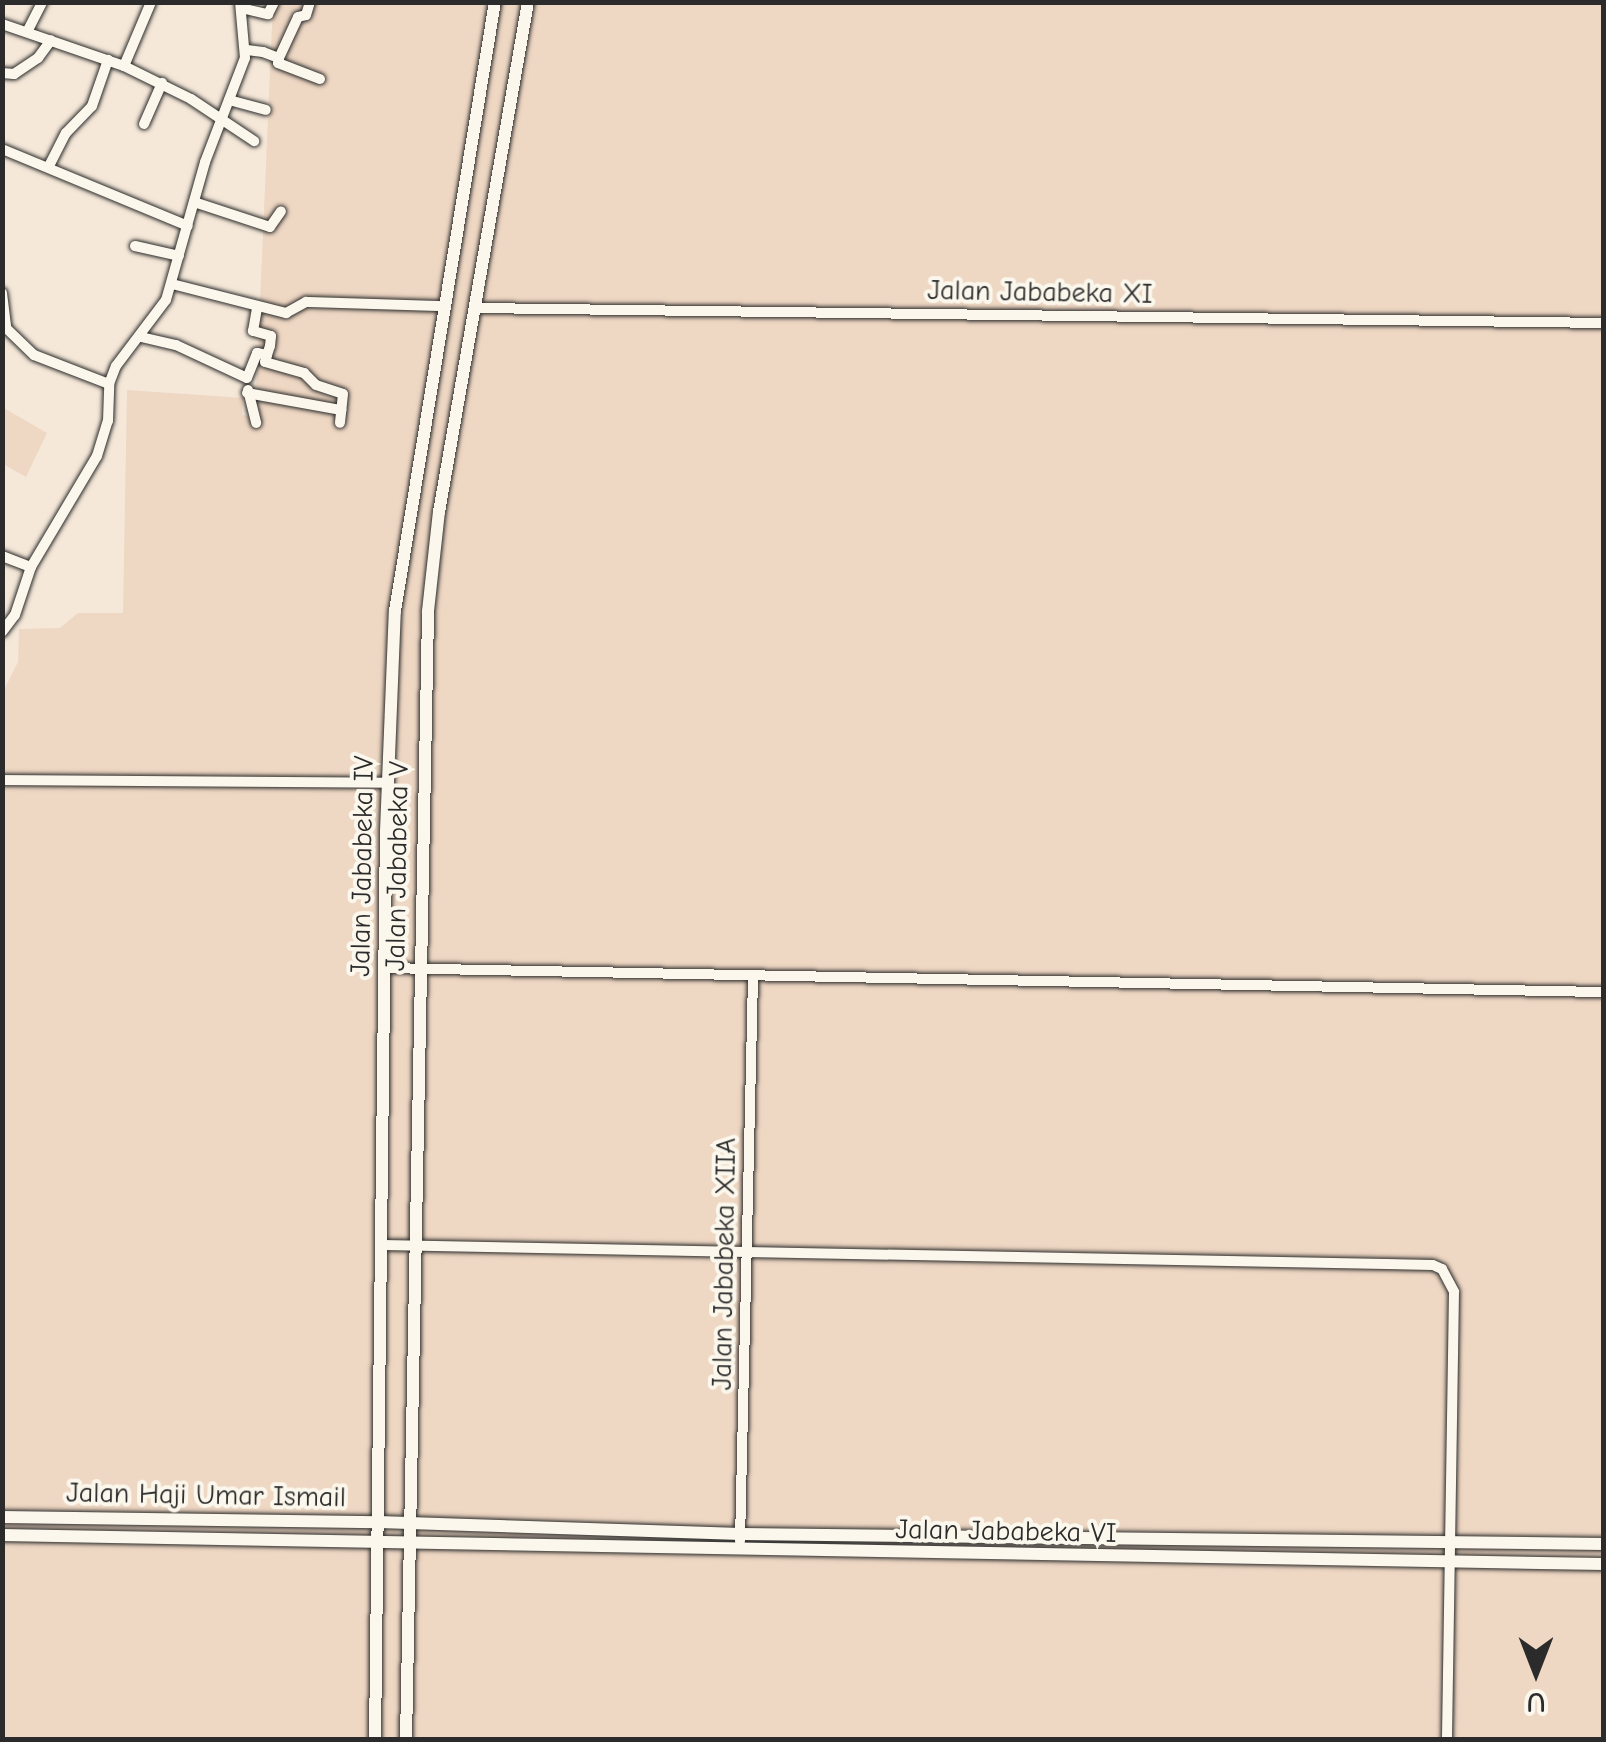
<!DOCTYPE html>
<html>
<head>
<meta charset="utf-8">
<style>
	body { margin:0 }
	#map { position:relative; width:1606px; height:1742px; overflow:hidden; background:#f5e8d9; font-family:"Comic Neue",sans-serif }
	div>[style] { position:absolute }
	.built>* { inset:0; background:#eed7c3 }
	.roads { filter:drop-shadow(0 0 2px #2b2b2b) drop-shadow(0 0 2px #2b2b2b) }
	.minor>* { height:10px; margin:-5px; padding:0 5px; transform-origin:5px; border-radius:5px; background:#fbf7ec }
	.tertiary>* { height:12px; margin:-6px; padding:0 6px; transform-origin:6px; border-radius:6px; background:#fbf7ec }
	span { translate:-50% -50%; white-space:nowrap; text-align:center; line-height:1.15; -webkit-text-stroke:8px #fbf7ec; paint-order:stroke }
	.street-label { font-size:28px; color:#2b2b2b }
	.frame { position:absolute; inset:0; border:5px solid #2b2b2b; pointer-events:none }
	.north { position:absolute; left:1486px; top:1622px; width:100px; height:100px; -webkit-text-stroke:8px #fbf7ec; paint-order:stroke; rotate:180deg; font-size:28px; font-weight:700; line-height:40px; text-align:center; color:#2b2b2b }
	.north::after { content:''; display:block; margin:auto; width:35px; height:45px; background:#2b2b2b; clip-path:polygon(50% 0,100% 100%,50% 72%,0 100%) }
</style>
</head>
<body>
<div id="map">
	<div class="built">
		<div style="clip-path:polygon(273px 3px,1603px 3px,1603px 1739px,3px 1739px,2px 694px,18px 662px,19px 629px,60px 628px,78px 613px,123px 613px,127px 390px,243px 398px,242px 415px,255px 417px)"></div>
		<div style="clip-path:polygon(2px 407px,47px 433px,26px 477px,3px 464px)"></div>
	</div>
	<div class="roads">
		<div class="minor">
			<div style="left:241px;top:8px;width:28px;rotate:13deg"></div>
			<div style="left:268px;top:14px;width:13px;rotate:-63deg"></div>
			<div style="left:2px;top:24px;width:129px;rotate:19deg"></div>
			<div style="left:124px;top:66px;width:75px;rotate:26.2deg"></div>
			<div style="left:191px;top:99px;width:76px;rotate:33.7deg"></div>
			<div style="left:27px;top:32px;width:34px;rotate:-63deg"></div>
			<div style="left:247px;top:50px;width:16px;rotate:7deg"></div>
			<div style="left:263px;top:52px;width:17px;rotate:21deg"></div>
			<div style="left:279px;top:58px;width:5px;rotate:101deg"></div>
			<div style="left:278px;top:63px;width:45px;rotate:20.9deg"></div>
			<div style="left:279px;top:58px;width:45px;rotate:-65.1deg"></div>
			<div style="left:298px;top:17px;width:8px;rotate:-14deg"></div>
			<div style="left:306px;top:15px;width:14px;rotate:-73deg"></div>
			<div style="left:124px;top:66px;width:69px;rotate:-67.1deg"></div>
			<div style="left:2px;top:73px;width:12px;rotate:5deg"></div>
			<div style="left:14px;top:74px;width:29px;rotate:-34deg"></div>
			<div style="left:38px;top:58px;width:22px;rotate:-54deg"></div>
			<div style="left:229px;top:100px;width:38px;rotate:15deg"></div>
			<div style="left:144px;top:124px;width:45px;rotate:-66.3deg"></div>
			<div style="left:2px;top:149px;width:201px;rotate:22.5deg"></div>
			<div style="left:49px;top:166px;width:37px;rotate:-63deg"></div>
			<div style="left:66px;top:133px;width:37px;rotate:-46deg"></div>
			<div style="left:92px;top:106px;width:49px;rotate:-70.8deg"></div>
			<div style="left:194px;top:202px;width:80px;rotate:18.2deg"></div>
			<div style="left:270px;top:227px;width:19px;rotate:-55deg"></div>
			<div style="left:135px;top:246px;width:45px;rotate:12.8deg"></div>
			<div style="left:172px;top:284px;width:118px;rotate:14.3deg"></div>
			<div style="left:286px;top:313px;width:23px;rotate:-29deg"></div>
			<div style="left:306px;top:302px;width:135px;rotate:1.7deg"></div>
			<div style="left:2px;top:293px;width:35px;rotate:83deg"></div>
			<div style="left:6px;top:328px;width:39px;rotate:44deg"></div>
			<div style="left:34px;top:355px;width:80px;rotate:21.1deg"></div>
			<div style="left:476px;top:308px;width:1128px;rotate:0.76deg"></div>
			<div style="left:141px;top:337px;width:36px;rotate:13deg"></div>
			<div style="left:176px;top:345px;width:78px;rotate:24.9deg"></div>
			<div style="left:247px;top:378px;width:27px;rotate:-68deg"></div>
			<div style="left:257px;top:353px;width:10px;rotate:11deg"></div>
			<div style="left:267px;top:355px;width:9px;rotate:-72deg"></div>
			<div style="left:270px;top:346px;width:10px;rotate:-84deg"></div>
			<div style="left:271px;top:336px;width:19px;rotate:-164deg"></div>
			<div style="left:253px;top:331px;width:23px;rotate:-80deg"></div>
			<div style="left:267px;top:355px;width:7px;rotate:106deg"></div>
			<div style="left:265px;top:362px;width:41px;rotate:15.8deg"></div>
			<div style="left:304px;top:373px;width:17px;rotate:45deg"></div>
			<div style="left:316px;top:385px;width:28px;rotate:18deg"></div>
			<div style="left:343px;top:394px;width:29px;rotate:96deg"></div>
			<div style="left:248px;top:390px;width:34px;rotate:76deg"></div>
			<div style="left:247px;top:393px;width:96px;rotate:10.3deg"></div>
			<div style="left:2px;top:556px;width:31px;rotate:21deg"></div>
			<div style="left:2px;top:632px;width:21px;rotate:-53deg"></div>
			<div style="left:15px;top:615px;width:51px;rotate:-71.6deg"></div>
			<div style="left:31px;top:567px;width:129px;rotate:-59.3deg"></div>
			<div style="left:97px;top:456px;width:37px;rotate:-73deg"></div>
			<div style="left:108px;top:421px;width:37px;rotate:-88deg"></div>
			<div style="left:109px;top:384px;width:19px;rotate:-69deg"></div>
			<div style="left:116px;top:366px;width:83px;rotate:-52.9deg"></div>
			<div style="left:166px;top:300px;width:143px;rotate:-74.2deg"></div>
			<div style="left:205px;top:162px;width:111px;rotate:-69deg"></div>
			<div style="left:245px;top:58px;width:56px;rotate:-95.1deg"></div>
			<div style="left:2px;top:780px;width:385px;rotate:0.4deg"></div>
			<div style="left:384px;top:968px;width:1220px;rotate:1.13deg"></div>
			<div style="left:383px;top:1245px;width:1050px;rotate:1.09deg"></div>
			<div style="left:1433px;top:1265px;width:10px;rotate:24deg"></div>
			<div style="left:1442px;top:1269px;width:26px;rotate:62deg"></div>
			<div style="left:1454px;top:1292px;width:448px;rotate:90.9deg"></div>
			<div style="left:740px;top:1541px;width:564px;rotate:-88.68deg"></div>
		</div>
		<div class="tertiary">
			<div style="left:2px;top:1517px;width:377px;rotate:0.8deg"></div>
			<div style="left:379px;top:1522px;width:362px;rotate:1.9deg"></div>
			<div style="left:741px;top:1534px;width:863px;rotate:0.66deg"></div>
			<div style="left:2px;top:1535px;width:1602px;rotate:1.04deg"></div>
			<div style="left:375px;top:1740px;width:909px;rotate:-89.31deg"></div>
			<div style="left:386px;top:831px;width:220px;rotate:-87.7deg"></div>
			<div style="left:395px;top:611px;width:617px;rotate:-80.68deg"></div>
			<div style="left:406px;top:1740px;width:1129px;rotate:-88.88deg"></div>
			<div style="left:428px;top:611px;width:100px;rotate:-83.7deg"></div>
			<div style="left:439px;top:512px;width:518px;rotate:-80.1deg"></div>
		</div>
	</div>
	<div class="street-label">
		<span style="left:1040px;top:292px;rotate:1deg">Jalan Jababeka XI</span>
		<span style="left:362px;top:866px;rotate:-89deg">Jalan Jababeka IV</span>
		<span style="left:397px;top:866px;rotate:-89deg">Jalan Jababeka V</span>
		<span style="left:724px;top:1264px;rotate:-89deg">Jalan Jababeka XIIA</span>
		<span style="left:206px;top:1495px;rotate:1deg">Jalan Haji Umar Ismail</span>
		<span style="left:1006px;top:1531px;rotate:1deg">Jalan Jababeka VI</span>
	</div>
	<div class="frame"></div>
	<div class="north">U</div>
</div>
</body>
</html>
